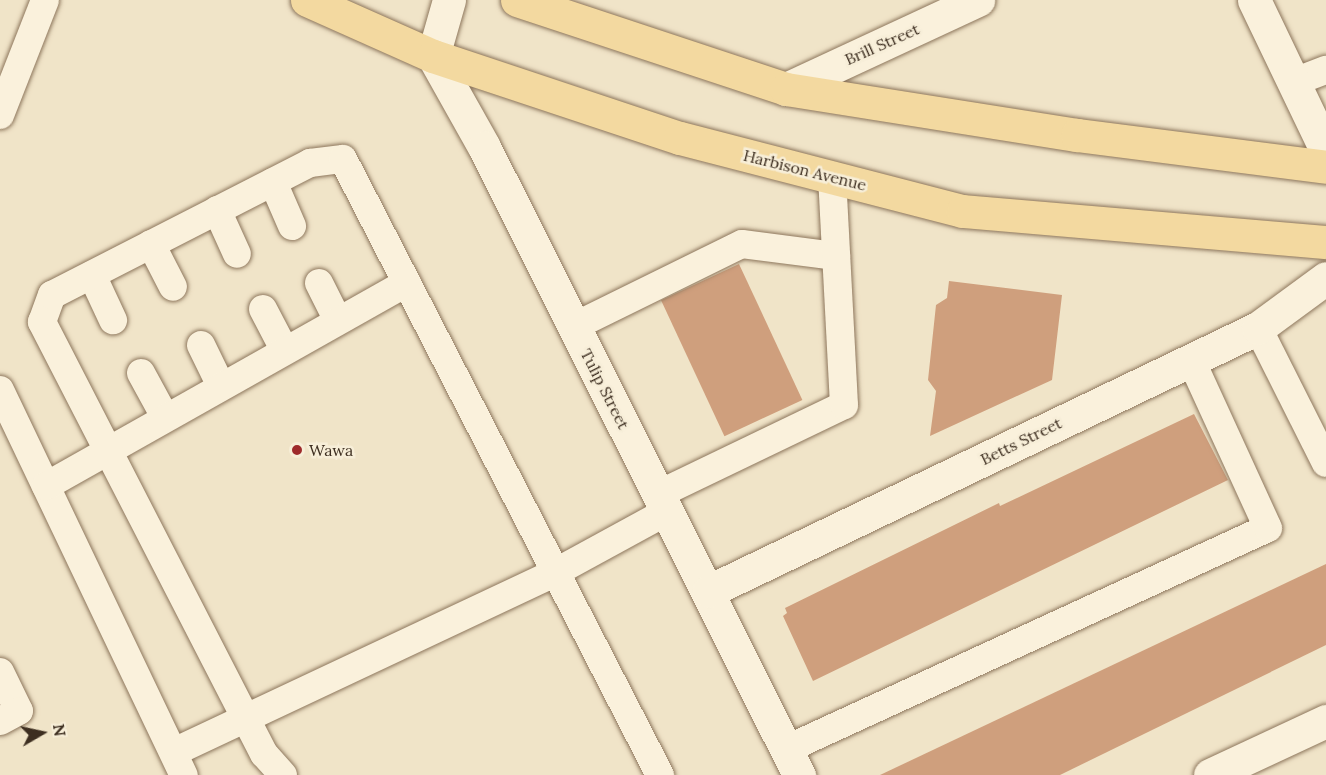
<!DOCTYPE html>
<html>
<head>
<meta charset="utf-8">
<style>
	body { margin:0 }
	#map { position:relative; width:1326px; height:775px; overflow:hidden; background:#f0e4c8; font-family:Lora,serif }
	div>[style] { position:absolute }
	.building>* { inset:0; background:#cf9f7d; transform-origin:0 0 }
	.roads { filter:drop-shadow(0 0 2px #8d765c) drop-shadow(0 0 2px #8d765c) }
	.service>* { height:28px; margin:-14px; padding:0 14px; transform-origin:14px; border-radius:14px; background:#faf1dc }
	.minor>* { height:33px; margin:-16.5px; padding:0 16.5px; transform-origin:16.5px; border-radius:16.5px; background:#faf1dc }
	.secondary>* { height:33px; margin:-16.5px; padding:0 16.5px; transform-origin:16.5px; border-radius:16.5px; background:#faf1dc }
	.primary>* { height:33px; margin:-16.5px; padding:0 16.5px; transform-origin:16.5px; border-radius:16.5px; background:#f3d9a0 }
	.dots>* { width:16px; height:16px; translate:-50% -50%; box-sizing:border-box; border:3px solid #f7eed8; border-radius:50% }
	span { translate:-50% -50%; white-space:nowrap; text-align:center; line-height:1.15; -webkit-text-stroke:5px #f7eed8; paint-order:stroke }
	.street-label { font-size:16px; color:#3d2e20 }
	.poi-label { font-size:16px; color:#3d2e20 }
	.left { translate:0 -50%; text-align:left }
	.north { position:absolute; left:12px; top:703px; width:60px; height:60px; -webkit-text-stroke:4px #f7eed8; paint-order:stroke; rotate:81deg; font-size:16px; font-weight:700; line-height:24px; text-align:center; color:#3d2e20 }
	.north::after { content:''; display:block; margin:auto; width:21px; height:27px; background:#3d2e20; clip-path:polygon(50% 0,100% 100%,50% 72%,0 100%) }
</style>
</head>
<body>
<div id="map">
	<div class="building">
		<div style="left:739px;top:264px;width:150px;height:86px;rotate:65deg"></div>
		<div style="clip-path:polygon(949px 281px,1062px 295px,1052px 380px,930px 436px,936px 391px,928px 380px,936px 305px,947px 298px)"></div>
		<div style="clip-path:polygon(1194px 414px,1228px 480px,813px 681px,783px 616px,787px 613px,785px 608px,999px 503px,1000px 506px)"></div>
		<div style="clip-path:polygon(1326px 564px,1326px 645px,1060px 775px,880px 775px)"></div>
	</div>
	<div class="roads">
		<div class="service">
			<div style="left:1294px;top:82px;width:34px;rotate:-21deg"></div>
			<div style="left:0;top:115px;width:123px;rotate:-68.6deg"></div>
			<div style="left:273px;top:182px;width:48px;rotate:66.6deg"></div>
			<div style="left:217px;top:210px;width:48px;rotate:65.6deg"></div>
			<div style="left:151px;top:244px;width:48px;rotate:62.9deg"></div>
			<div style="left:92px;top:275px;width:50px;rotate:65deg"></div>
			<div style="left:319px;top:283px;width:42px;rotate:63.4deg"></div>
			<div style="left:263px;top:309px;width:47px;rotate:62.4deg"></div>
			<div style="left:573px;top:327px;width:188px;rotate:-26.2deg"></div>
			<div style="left:742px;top:244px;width:95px;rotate:7.3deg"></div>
			<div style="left:1258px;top:328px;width:151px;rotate:63.3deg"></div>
			<div style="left:201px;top:345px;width:46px;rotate:64deg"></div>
			<div style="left:141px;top:373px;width:50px;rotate:61.4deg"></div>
			<div style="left:0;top:390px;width:427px;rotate:64.5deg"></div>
			<div style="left:46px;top:486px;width:414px;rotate:-29.4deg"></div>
			<div style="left:659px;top:494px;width:205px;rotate:-25.7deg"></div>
			<div style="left:844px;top:405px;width:228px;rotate:-93deg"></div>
			<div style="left:0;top:672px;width:43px;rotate:64deg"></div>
			<div style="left:19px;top:711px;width:21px;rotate:152deg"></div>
			<div style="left:787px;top:749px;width:529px;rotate:-24.68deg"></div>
			<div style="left:1268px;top:528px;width:185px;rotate:-114.6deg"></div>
			<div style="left:174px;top:752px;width:422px;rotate:-25.2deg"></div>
			<div style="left:556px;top:572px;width:128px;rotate:-28.6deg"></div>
			<div style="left:283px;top:775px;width:28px;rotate:-132deg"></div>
			<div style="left:264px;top:754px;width:486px;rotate:-117.2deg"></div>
			<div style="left:42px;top:322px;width:29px;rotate:-70deg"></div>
			<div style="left:52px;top:295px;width:290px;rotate:-27.1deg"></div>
			<div style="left:310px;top:163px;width:33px;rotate:-7deg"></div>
			<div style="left:343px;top:159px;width:693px;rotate:62.77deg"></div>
		</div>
		<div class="minor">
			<div style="left:449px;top:0;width:58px;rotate:105.9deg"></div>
			<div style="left:433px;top:56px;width:104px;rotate:60.7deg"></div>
			<div style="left:484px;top:147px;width:703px;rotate:63.36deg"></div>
			<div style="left:786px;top:89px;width:212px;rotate:-24.9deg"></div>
			<div style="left:709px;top:591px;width:609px;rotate:-25.6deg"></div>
			<div style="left:1258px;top:328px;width:84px;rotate:-36.3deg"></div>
			<div style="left:1210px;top:775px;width:128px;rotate:-25deg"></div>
		</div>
		<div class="secondary">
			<div style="left:1254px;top:0;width:166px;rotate:64.4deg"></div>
		</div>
		<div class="primary">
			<div style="left:307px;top:0;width:138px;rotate:24deg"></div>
			<div style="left:433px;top:56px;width:260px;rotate:18.4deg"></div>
			<div style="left:680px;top:138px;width:292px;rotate:14.5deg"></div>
			<div style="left:963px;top:211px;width:364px;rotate:4.9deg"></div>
			<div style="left:517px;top:0;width:283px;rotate:18.3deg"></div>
			<div style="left:786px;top:89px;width:295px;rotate:9deg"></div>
			<div style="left:1077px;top:135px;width:251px;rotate:7.3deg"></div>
		</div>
	</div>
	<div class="dots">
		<div style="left:297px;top:450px;background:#9e2a2b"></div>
	</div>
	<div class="street-label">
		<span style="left:882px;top:44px;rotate:-24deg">Brill Street</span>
		<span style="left:805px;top:170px;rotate:14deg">Harbison Avenue</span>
		<span style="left:605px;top:389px;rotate:63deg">Tulip Street</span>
		<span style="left:1021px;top:441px;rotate:-26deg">Betts Street</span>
	</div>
	<div class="poi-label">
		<span class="left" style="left:309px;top:450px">Wawa</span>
	</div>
	<div class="north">N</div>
</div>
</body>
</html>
